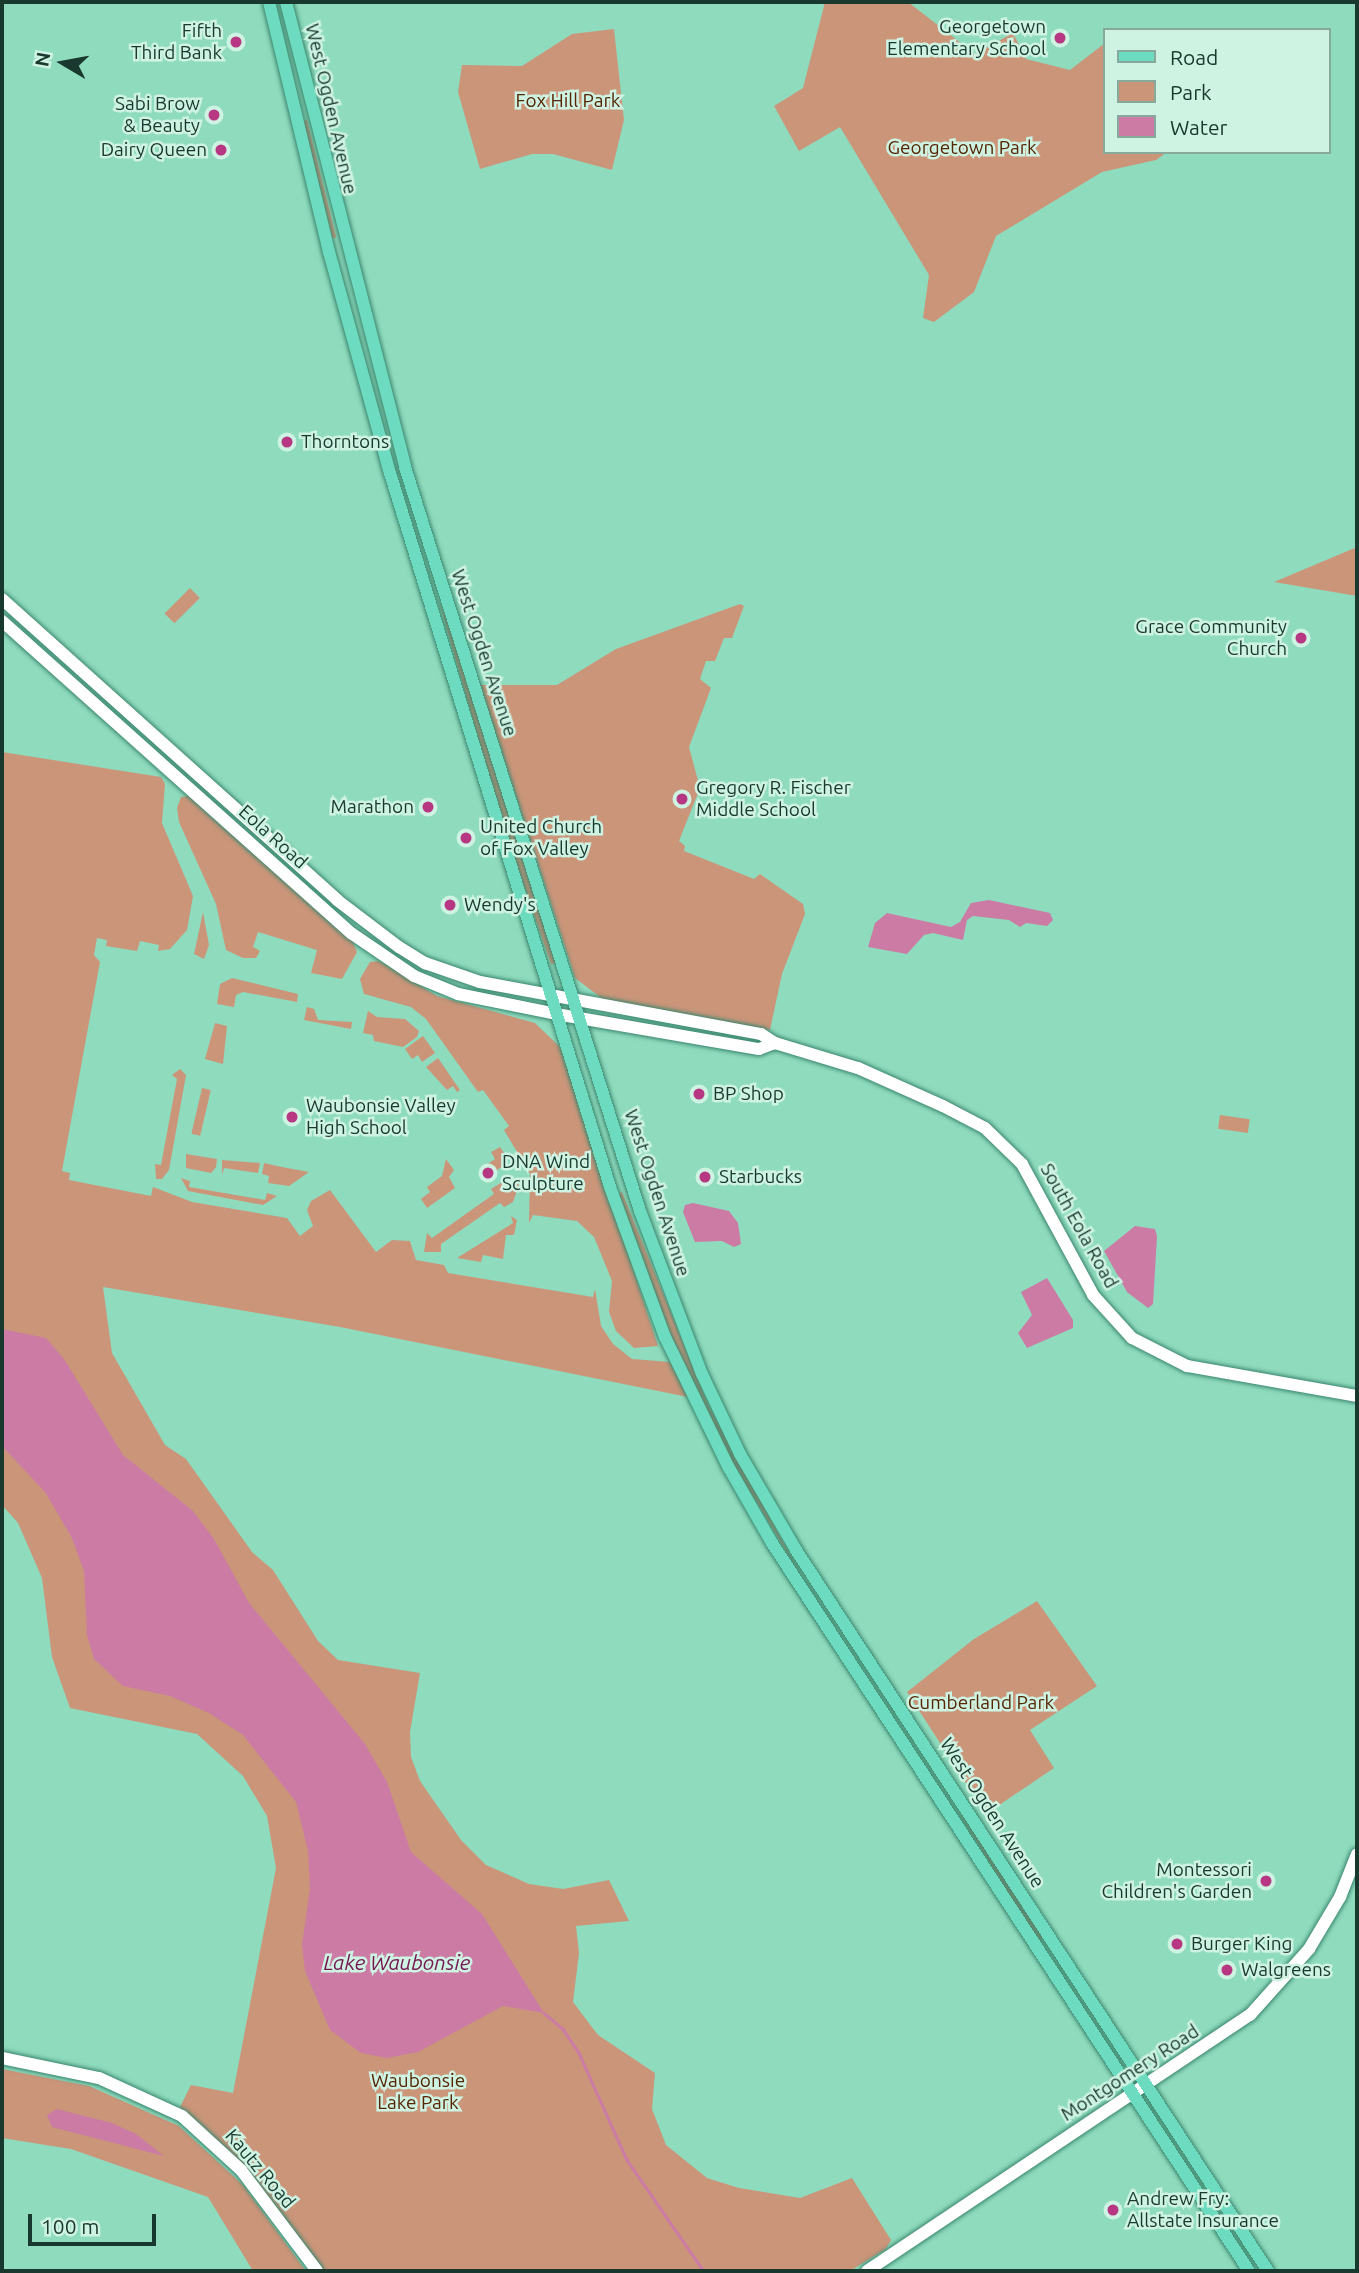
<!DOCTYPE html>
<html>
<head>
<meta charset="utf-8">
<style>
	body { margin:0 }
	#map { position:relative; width:1359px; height:2273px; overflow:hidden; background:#8fdbbe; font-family:Ubuntu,sans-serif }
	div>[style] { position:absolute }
	.green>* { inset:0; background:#cb957a; transform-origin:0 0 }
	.water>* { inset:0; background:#cb7ba4 }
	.stream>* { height:2.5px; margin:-1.25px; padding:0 1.25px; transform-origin:1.25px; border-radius:1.25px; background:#cb7ba4 }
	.roads { filter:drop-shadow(0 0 2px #3a866d) drop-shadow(0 0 2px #3a866d) }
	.secondary>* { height:12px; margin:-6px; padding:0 6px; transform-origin:6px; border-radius:6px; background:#fff }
	.primary>* { height:12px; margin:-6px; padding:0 6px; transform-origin:6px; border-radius:6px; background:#6ddbbf }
	.dots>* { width:19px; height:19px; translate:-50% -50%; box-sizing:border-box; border:4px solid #cef3e3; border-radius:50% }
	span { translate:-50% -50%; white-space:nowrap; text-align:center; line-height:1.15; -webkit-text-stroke:5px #cef3e3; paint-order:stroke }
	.poi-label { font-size:19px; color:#19392e }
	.right { translate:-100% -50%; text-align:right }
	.left { translate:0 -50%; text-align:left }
	.park-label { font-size:19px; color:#562504 }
	.street-label { font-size:19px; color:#19392e }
	.water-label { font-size:21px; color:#771852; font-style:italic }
	.frame { position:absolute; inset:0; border:4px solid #19392e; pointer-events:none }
	.legend { position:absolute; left:1103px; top:28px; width:228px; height:126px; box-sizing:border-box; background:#cef3e3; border:2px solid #86a99b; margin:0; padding:9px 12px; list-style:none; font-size:21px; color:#19392e }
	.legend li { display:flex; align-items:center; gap:14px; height:35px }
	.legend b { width:35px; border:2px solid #86a99b }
	.north { position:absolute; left:28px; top:28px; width:70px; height:70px; -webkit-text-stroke:5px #cef3e3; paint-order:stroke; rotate:280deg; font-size:19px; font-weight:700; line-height:28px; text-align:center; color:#19392e }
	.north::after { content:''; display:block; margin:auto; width:24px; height:32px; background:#19392e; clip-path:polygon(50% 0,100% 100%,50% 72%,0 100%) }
	.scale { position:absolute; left:28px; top:2214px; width:128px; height:32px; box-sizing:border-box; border:4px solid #19392e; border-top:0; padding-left:9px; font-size:21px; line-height:24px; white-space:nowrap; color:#19392e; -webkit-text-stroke:5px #cef3e3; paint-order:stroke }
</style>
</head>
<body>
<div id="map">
	<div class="green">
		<div style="clip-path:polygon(825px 2px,908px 2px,975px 54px,1013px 33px,1026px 59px,1070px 70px,1105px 43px,1105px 152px,1167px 152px,1156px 160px,1102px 172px,996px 236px,974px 292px,934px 322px,923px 318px,929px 275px,840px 127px,799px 151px,774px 106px,803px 88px)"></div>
		<div style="clip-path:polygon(614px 29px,624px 120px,612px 170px,553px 154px,532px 154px,480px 169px,458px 92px,462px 65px,522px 66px,572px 34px)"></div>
		<div style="left:307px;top:120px;width:121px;height:4px;rotate:76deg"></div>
		<div style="clip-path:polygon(1357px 547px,1357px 596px,1274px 582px)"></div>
		<div style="left:190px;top:588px;width:14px;height:36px;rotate:45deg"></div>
		<div style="clip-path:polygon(439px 601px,451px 633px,556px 963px,551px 964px,503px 825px)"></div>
		<div style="clip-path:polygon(740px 604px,744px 606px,732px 638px,724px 638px,715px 661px,706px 661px,700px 679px,711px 688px,689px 747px,700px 788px,679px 841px,685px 846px,684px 851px,754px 879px,760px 874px,803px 904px,805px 914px,782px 974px,770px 1030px,604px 1000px,575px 978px,480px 685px,557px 685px,616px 649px)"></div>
		<div style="clip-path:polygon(2px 752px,161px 777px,165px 784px,162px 823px,193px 896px,187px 930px,170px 949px,158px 951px,159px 945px,140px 941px,137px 951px,106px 946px,107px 940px,97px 938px,94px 955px,100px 962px,62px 1171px,70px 1173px,69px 1180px,151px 1196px,153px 1187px,192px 1202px,287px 1218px,300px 1236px,313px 1226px,307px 1210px,311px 1201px,330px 1190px,376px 1252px,392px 1240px,410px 1241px,416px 1260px,444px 1265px,448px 1273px,593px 1297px,595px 1289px,601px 1326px,613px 1344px,632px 1359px,670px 1362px,688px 1397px,340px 1327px,103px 1287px,112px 1353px,165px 1445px,186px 1459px,252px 1552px,273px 1570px,318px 1641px,338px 1660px,420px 1673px,410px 1732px,411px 1757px,420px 1781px,461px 1840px,486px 1865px,529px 1884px,563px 1889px,609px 1880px,629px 1921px,576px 1926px,579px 1953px,573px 2002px,598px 2035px,655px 2073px,652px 2109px,666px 2145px,707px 2178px,739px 2188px,800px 2198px,852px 2178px,891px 2240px,886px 2249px,850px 2271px,324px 2271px,248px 2169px,180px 2107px,191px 2085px,233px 2093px,276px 1868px,267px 1816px,243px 1776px,197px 1734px,70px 1708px,52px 1657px,42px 1578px,18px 1523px,2px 1505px)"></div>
		<div style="clip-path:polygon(188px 796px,353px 942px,357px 952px,342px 979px,311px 973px,317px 950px,258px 932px,253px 947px,260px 951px,256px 958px,243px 958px,226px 950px,216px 904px,179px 822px,177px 808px,181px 797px)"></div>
		<div style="clip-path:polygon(203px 912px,209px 945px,204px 959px,194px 954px)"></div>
		<div style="clip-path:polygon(379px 961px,437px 996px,535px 1023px,561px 1048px,658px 1346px,634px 1348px,616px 1331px,609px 1312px,612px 1281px,594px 1237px,577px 1221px,533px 1215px,529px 1223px,530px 1174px,504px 1130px,509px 1126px,483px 1090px,478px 1092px,426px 1019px,411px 1007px,364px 994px,360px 979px,370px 962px)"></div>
		<div style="clip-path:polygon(232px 978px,298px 994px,297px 1002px,243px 992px,236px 995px,234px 1007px,217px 1004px,220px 984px)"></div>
		<div style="clip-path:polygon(307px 1007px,314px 1009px,318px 1020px,352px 1022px,351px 1029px,304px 1020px)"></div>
		<div style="clip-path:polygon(368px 1011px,377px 1017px,405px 1019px,419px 1031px,417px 1037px,403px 1047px,374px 1041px,373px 1035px,363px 1033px)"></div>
		<div style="clip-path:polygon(215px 1023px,227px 1026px,223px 1064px,205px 1059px)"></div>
		<div style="clip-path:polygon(423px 1036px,435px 1053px,422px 1062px,418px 1055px,412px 1059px,405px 1049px)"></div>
		<div style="clip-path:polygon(438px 1058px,460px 1090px,457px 1092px,453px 1086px,447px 1090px,426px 1067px)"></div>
		<div style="clip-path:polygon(180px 1069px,186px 1075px,169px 1170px,162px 1179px,156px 1179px,155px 1164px,161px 1165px,177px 1079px,172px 1075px)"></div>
		<div style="left:202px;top:1088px;width:9px;height:47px;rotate:13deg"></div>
		<div style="left:1220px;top:1115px;width:30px;height:14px;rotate:8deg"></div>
		<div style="clip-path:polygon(500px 1147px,507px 1157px,505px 1165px,492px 1173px,484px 1173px,481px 1169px,495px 1159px,491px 1152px)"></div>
		<div style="clip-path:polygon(186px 1154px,217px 1159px,216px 1167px,211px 1173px,186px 1168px)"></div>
		<div style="clip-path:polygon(446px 1159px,454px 1170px,449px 1177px,455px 1188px,427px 1208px,421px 1199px,430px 1192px,427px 1187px,442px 1176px)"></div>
		<div style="clip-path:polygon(222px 1160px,260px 1163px,258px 1173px,224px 1168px,222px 1175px)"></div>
		<div style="clip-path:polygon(264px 1163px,282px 1167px,309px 1172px,289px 1186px,268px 1183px,269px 1176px,262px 1174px)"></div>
		<div style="clip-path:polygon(181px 1178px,190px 1181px,189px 1187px,265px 1200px,267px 1193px,277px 1196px,263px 1205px,188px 1191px)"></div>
		<div style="clip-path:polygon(509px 1178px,519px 1185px,513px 1202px,504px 1207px,500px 1203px,441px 1244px,441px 1252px,424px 1252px,427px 1233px,432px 1238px,494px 1194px,491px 1189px)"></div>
		<div style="clip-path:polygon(622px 1192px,709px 1407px,802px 1577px,728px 1455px,664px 1322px,618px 1194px)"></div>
		<div style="clip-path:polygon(511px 1216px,517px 1220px,514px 1235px,506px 1235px,503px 1259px,483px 1255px,481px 1262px,457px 1258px,513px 1223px)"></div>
		<div style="clip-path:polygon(1037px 1601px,1097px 1686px,1030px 1730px,1054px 1768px,986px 1814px,907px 1692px,974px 1639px)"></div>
		<div style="clip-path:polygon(956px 1808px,973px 1832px,1043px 1938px,1040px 1940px,1025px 1920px)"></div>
		<div style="clip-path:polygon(2px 2069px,89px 2086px,179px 2126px,243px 2185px,306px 2271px,253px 2271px,208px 2197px,71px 2149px,2px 2138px)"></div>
	</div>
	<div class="water">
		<div style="clip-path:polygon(989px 900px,1050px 913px,1053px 920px,1047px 926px,1026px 923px,1020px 927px,1009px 920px,973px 916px,967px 920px,963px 940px,933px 933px,924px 935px,907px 954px,868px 947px,875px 923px,887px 913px,951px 927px,960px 922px,971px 903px)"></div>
		<div style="clip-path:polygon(693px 1203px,729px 1211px,738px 1223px,741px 1244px,734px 1247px,722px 1241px,695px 1242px,683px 1212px,685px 1205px)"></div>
		<div style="clip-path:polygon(1135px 1226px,1155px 1229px,1157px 1236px,1153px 1304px,1148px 1308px,1127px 1292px,1104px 1251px)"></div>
		<div style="clip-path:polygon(1047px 1278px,1073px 1320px,1073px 1328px,1027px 1348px,1018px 1333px,1032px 1315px,1021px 1292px)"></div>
		<div style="clip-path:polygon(2px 1329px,46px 1338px,64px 1359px,123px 1455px,193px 1511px,214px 1539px,249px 1603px,365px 1744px,387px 1782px,411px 1852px,482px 1914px,544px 2013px,503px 2006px,418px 2052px,387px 2058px,361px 2053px,330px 2030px,305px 1971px,302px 1945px,310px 1889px,308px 1851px,296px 1802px,243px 1735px,209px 1713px,170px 1696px,123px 1686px,94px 1659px,87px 1635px,84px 1571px,71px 1536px,45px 1492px,2px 1446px)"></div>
		<div style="clip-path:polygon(57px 2109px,112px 2123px,136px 2134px,164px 2156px,52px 2127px,47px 2115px)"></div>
	</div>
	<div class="stream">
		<div style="left:544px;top:2013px;width:25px;rotate:40deg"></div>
		<div style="left:563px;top:2029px;width:29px;rotate:56deg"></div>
		<div style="left:579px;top:2053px;width:117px;rotate:65.8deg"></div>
		<div style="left:627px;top:2160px;width:135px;rotate:55.3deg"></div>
	</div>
	<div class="roads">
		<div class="secondary">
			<div style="left:2px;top:599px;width:450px;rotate:41.9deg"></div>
			<div style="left:337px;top:900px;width:78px;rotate:37.2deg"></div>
			<div style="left:399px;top:947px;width:31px;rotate:32deg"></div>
			<div style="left:425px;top:963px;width:58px;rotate:19.1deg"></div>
			<div style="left:480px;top:982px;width:286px;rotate:10.5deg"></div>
			<div style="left:761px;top:1034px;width:17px;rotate:33deg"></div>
			<div style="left:775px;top:1043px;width:87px;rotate:16.8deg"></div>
			<div style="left:858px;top:1068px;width:93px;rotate:24.1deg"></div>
			<div style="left:943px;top:1106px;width:47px;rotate:27.6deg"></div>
			<div style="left:985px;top:1128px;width:52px;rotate:44.2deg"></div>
			<div style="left:1022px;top:1164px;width:149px;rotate:61.5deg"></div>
			<div style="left:1093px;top:1295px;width:58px;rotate:47.8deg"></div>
			<div style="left:1132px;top:1338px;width:62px;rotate:27deg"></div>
			<div style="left:1187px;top:1366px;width:173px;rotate:10deg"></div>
			<div style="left:2px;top:621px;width:468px;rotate:41.8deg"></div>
			<div style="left:351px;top:933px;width:76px;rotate:34.3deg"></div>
			<div style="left:414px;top:976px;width:48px;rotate:22.2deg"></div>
			<div style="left:458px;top:994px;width:100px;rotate:11.5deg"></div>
			<div style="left:556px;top:1014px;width:206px;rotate:9.8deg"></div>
			<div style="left:759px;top:1049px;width:17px;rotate:-21deg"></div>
			<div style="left:2px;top:2058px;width:99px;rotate:11.7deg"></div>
			<div style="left:99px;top:2078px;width:91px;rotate:24.6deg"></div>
			<div style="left:182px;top:2116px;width:80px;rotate:42.5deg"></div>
			<div style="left:241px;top:2170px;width:126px;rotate:53deg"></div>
			<div style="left:867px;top:2271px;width:461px;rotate:-33.8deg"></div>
			<div style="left:1250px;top:2015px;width:89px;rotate:-48.2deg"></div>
			<div style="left:1309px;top:1949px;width:61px;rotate:-59.2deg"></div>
			<div style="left:1340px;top:1897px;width:46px;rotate:-68.4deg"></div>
		</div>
		<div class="primary">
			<div style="left:269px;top:2px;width:257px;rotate:76.5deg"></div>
			<div style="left:329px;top:252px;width:229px;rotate:74.6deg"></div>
			<div style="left:390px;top:473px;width:747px;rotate:72.87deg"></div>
			<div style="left:610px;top:1187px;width:160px;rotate:69.9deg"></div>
			<div style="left:665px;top:1337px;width:146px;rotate:64deg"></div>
			<div style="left:729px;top:1468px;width:86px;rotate:60.2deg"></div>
			<div style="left:772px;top:1543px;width:870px;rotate:56.77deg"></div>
			<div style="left:286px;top:2px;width:480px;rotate:75.6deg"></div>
			<div style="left:405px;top:467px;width:780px;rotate:72.47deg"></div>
			<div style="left:640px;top:1211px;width:174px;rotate:69.2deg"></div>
			<div style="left:702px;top:1374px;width:89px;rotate:64.6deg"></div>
			<div style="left:740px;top:1454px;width:111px;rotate:59.7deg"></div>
			<div style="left:796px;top:1550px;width:862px;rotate:56.79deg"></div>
		</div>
	</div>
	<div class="dots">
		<div style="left:1060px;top:38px;background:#b73783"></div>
		<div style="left:236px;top:42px;background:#b73783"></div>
		<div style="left:214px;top:115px;background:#b73783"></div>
		<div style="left:221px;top:150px;background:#b73783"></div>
		<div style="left:287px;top:442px;background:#b73783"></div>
		<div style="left:1301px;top:638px;background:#b73783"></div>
		<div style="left:682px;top:799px;background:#b73783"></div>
		<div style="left:428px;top:807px;background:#b73783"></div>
		<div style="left:466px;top:838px;background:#b73783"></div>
		<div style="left:450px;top:905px;background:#b73783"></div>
		<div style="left:699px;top:1094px;background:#b73783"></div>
		<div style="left:292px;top:1117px;background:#b73783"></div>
		<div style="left:488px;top:1173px;background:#b73783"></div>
		<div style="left:705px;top:1177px;background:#b73783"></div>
		<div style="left:1266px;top:1881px;background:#b73783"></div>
		<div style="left:1177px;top:1944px;background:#b73783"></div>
		<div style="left:1227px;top:1970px;background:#b73783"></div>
		<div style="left:1113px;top:2210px;background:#b73783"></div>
	</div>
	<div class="poi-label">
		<span class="right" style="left:1046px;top:38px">Georgetown<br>Elementary School</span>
		<span class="right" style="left:222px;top:42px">Fifth<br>Third Bank</span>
		<span class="right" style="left:200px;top:115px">Sabi Brow<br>&amp; Beauty</span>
		<span class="right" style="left:207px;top:150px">Dairy Queen</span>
		<span class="left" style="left:301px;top:442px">Thorntons</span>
		<span class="right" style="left:1287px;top:638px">Grace Community<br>Church</span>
		<span class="left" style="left:696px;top:799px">Gregory R. Fischer<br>Middle School</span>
		<span class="right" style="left:414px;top:807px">Marathon</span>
		<span class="left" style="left:480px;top:838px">United Church<br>of Fox Valley</span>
		<span class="left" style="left:464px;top:905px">Wendy's</span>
		<span class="left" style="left:713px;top:1094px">BP Shop</span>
		<span class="left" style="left:306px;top:1117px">Waubonsie Valley<br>High School</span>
		<span class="left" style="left:502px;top:1173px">DNA Wind<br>Sculpture</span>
		<span class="left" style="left:719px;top:1177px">Starbucks</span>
		<span class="right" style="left:1252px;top:1881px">Montessori<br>Children's Garden</span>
		<span class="left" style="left:1191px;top:1944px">Burger King</span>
		<span class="left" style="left:1241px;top:1970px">Walgreens</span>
		<span class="left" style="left:1127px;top:2210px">Andrew Fry:<br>Allstate Insurance</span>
	</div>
	<div class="park-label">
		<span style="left:568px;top:101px">Fox Hill Park</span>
		<span style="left:962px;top:148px">Georgetown Park</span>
		<span style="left:981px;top:1703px">Cumberland Park</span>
		<span style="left:418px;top:2092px">Waubonsie<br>Lake Park</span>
	</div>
	<div class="street-label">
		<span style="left:331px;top:109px;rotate:77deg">West Ogden Avenue</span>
		<span style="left:484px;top:653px;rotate:72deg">West Ogden Avenue</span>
		<span style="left:273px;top:837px;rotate:42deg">Eola Road</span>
		<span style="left:657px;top:1193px;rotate:72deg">West Ogden Avenue</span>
		<span style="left:1079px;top:1226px;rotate:61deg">South Eola Road</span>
		<span style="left:992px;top:1813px;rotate:57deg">West Ogden Avenue</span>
		<span style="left:1130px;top:2073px;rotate:-33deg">Montgomery Road</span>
		<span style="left:260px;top:2169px;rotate:50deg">Kautz Road</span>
	</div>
	<div class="water-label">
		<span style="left:397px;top:1962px">Lake Waubonsie</span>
	</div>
	<div class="frame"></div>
	<ul class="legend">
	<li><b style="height:9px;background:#6ddbbf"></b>Road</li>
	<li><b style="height:19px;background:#cb957a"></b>Park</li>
	<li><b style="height:19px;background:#cb7ba4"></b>Water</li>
	</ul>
	<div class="north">N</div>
	<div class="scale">100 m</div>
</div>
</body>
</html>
